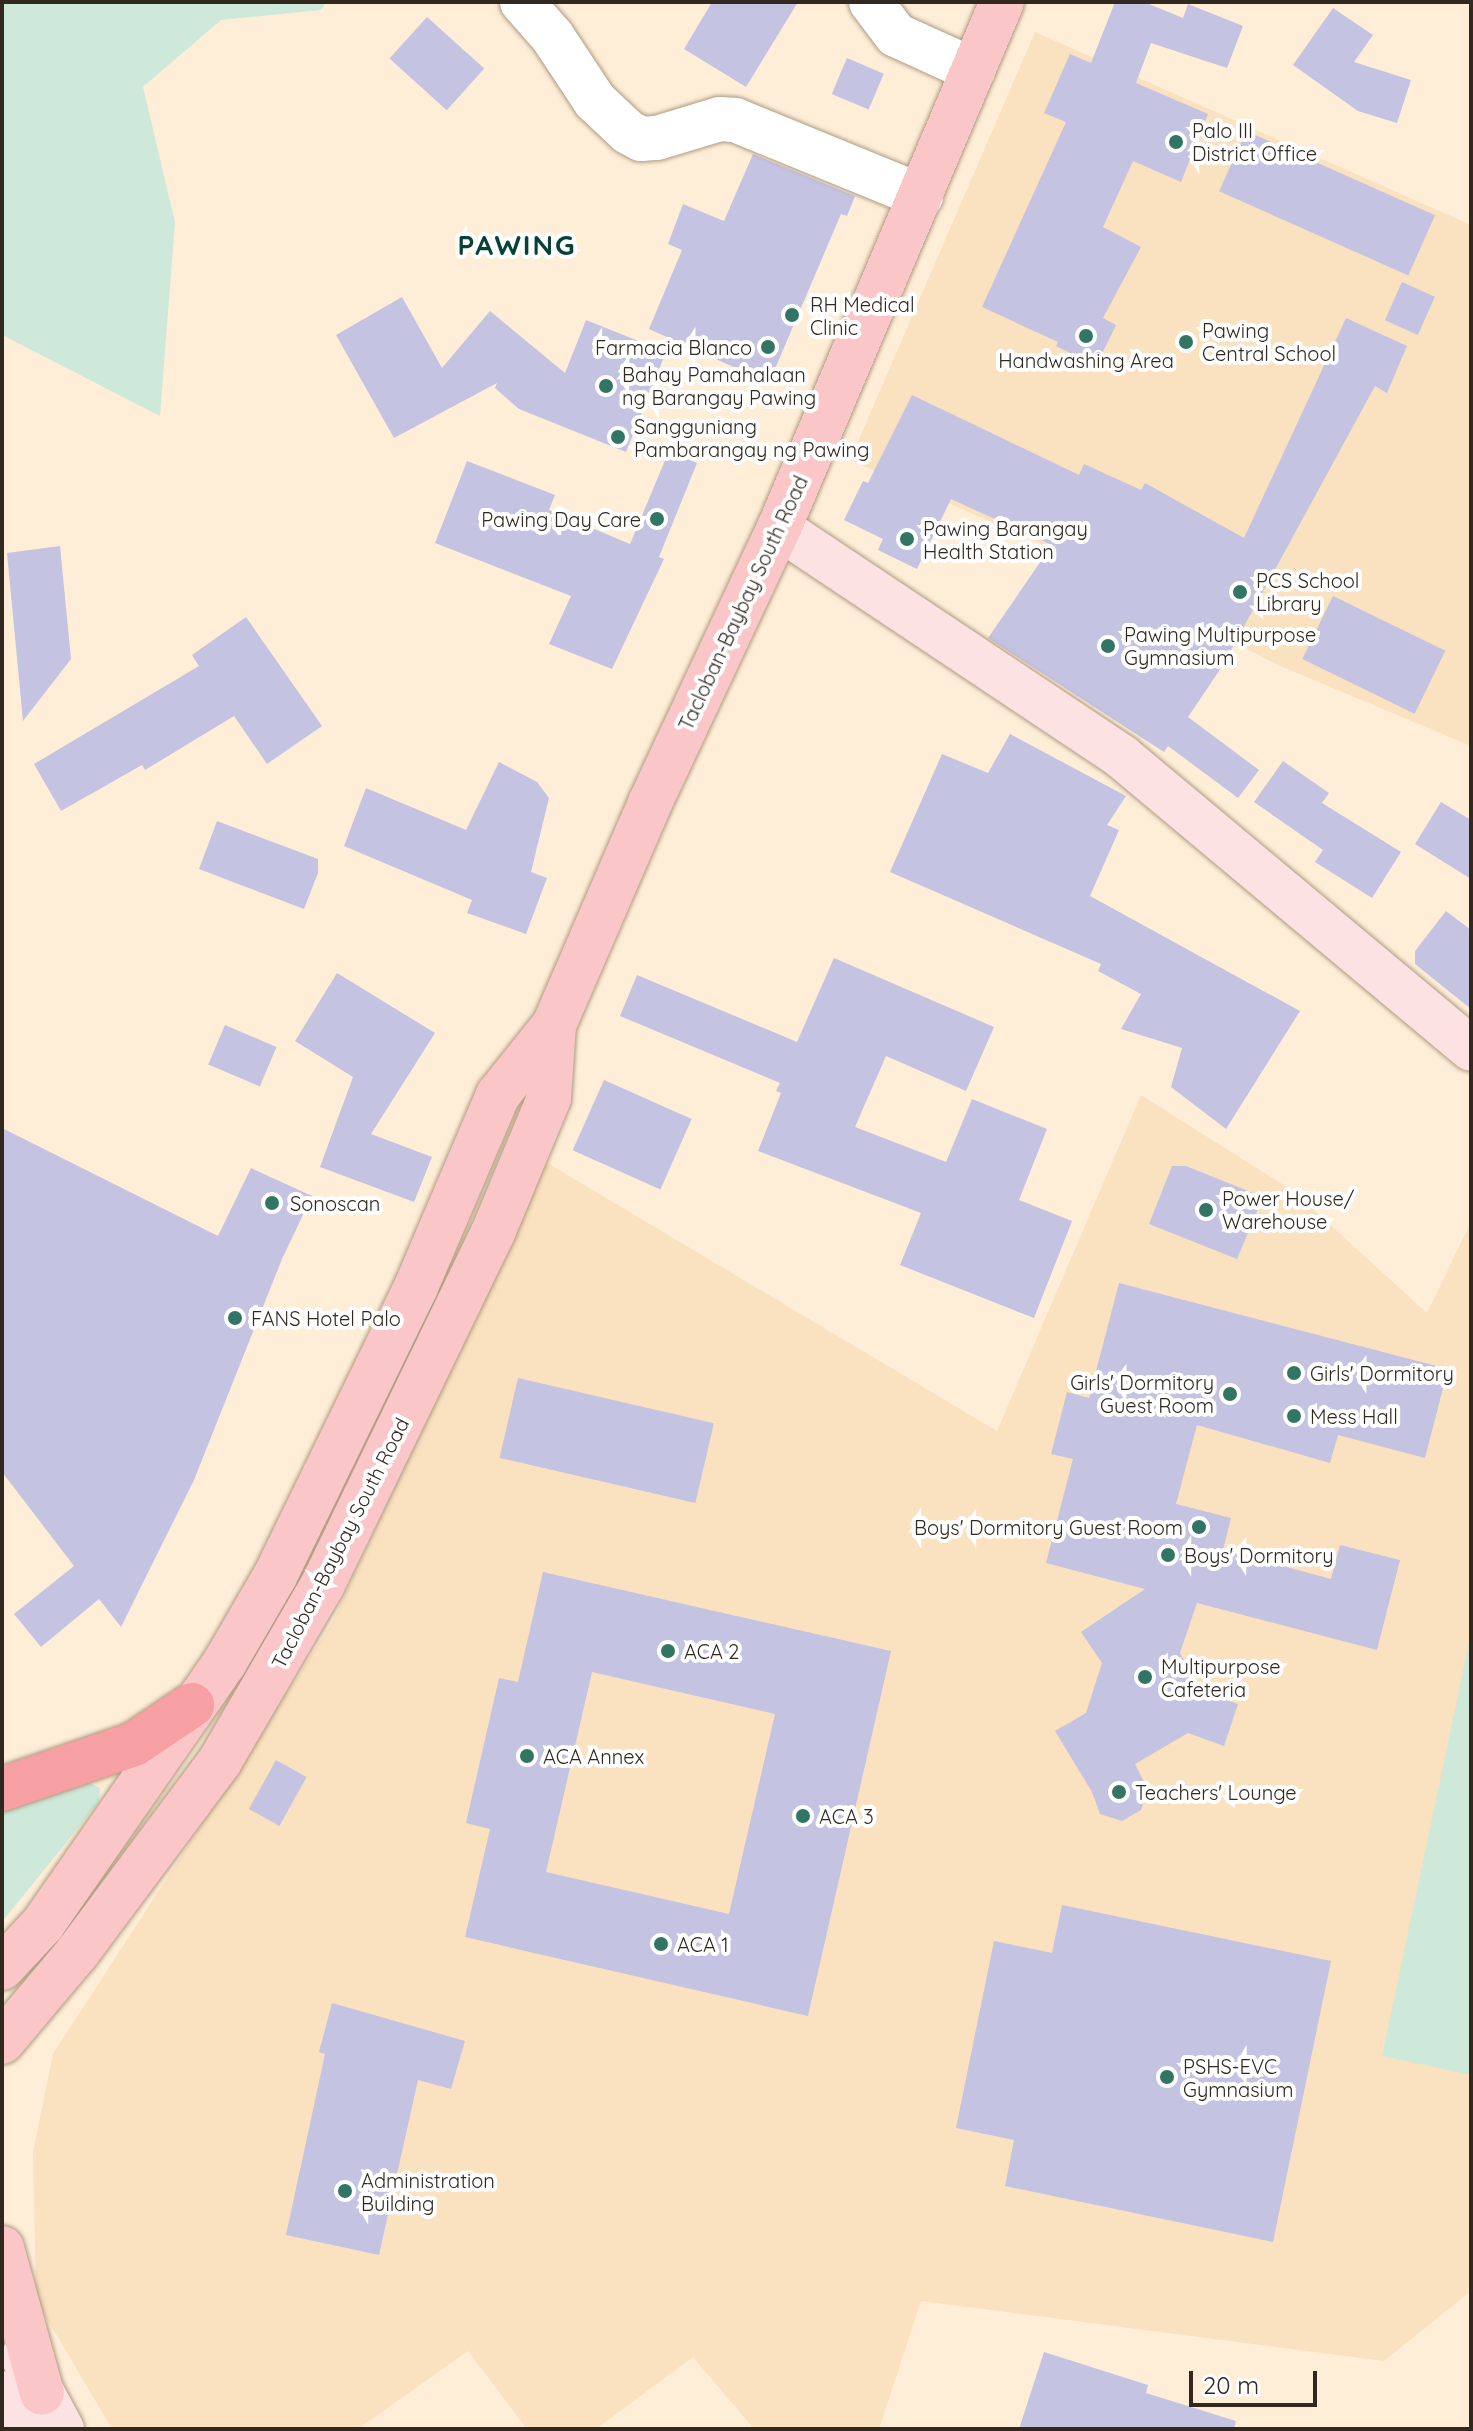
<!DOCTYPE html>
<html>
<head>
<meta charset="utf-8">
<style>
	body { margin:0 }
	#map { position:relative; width:1473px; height:2431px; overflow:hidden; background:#feeed8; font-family:Quicksand,sans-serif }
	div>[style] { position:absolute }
	.built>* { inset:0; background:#fae1bf }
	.green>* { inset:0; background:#cee9da }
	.building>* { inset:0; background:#c4c3e1; transform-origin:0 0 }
	.roads { filter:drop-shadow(0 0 2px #ae9b81) drop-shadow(0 0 2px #ae9b81) }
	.street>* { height:44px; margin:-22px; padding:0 22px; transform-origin:22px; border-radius:22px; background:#fff }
	.secondary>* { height:44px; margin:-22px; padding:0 22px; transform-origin:22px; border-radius:22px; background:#fde2e3 }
	.primary>* { height:44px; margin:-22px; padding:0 22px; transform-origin:22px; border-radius:22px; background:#fac6c8 }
	.highway>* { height:44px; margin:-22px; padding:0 22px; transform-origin:22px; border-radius:22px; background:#f7a0a3 }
	.dots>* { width:22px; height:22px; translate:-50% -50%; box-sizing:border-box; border:4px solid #fff; border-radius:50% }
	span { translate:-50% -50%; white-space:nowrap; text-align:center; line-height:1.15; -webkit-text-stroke:8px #fff; paint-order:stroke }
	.poi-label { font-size:20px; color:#31291f }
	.left { translate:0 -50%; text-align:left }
	.right { translate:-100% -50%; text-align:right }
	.street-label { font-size:20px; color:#31291f }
	.district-label { font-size:28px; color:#084237; font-weight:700; letter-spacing:2px }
	.frame { position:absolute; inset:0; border:4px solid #31291f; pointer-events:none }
	.scale { position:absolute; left:1189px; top:2371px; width:128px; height:36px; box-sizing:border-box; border:4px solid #31291f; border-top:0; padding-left:10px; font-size:24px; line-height:28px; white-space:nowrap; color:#31291f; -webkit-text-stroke:6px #fff; paint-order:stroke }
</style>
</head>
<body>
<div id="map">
	<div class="built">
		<div style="clip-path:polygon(1035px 32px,1471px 225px,1471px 746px,1278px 665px,1055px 550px,850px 460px)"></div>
		<div style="clip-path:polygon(1141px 1095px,1293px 1191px,1427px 1313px,1471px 1222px,1471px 2291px,1384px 2361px,921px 2301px,879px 2429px,754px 2429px,693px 2357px,596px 2429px,527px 2429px,468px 2351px,358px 2429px,112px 2429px,36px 2300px,33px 2152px,53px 2054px,332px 1623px,544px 1161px,997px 1431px)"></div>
	</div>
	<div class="green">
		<div style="clip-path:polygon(2px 2px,326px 2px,321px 10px,221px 20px,143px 87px,175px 222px,160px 416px,2px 335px)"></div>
		<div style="clip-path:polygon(1471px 1633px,1471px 2075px,1382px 2056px)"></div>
		<div style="clip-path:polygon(86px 1781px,100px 1788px,99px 1802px,2px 1922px,2px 1808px)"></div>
	</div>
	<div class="building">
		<div style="clip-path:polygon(712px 2px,798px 2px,746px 87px,684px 49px)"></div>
		<div style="clip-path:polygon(1115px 2px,1144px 2px,1183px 18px,1188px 4px,1243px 26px,1227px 68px,1151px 43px,1136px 83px,1208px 114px,1181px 182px,1133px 161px,1103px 227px,1141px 247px,1103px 318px,1116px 325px,1096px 366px,1056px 346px,1058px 342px,982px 307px,1066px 122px,1044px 113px,1070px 54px,1091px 63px)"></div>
		<div style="clip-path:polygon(1333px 8px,1373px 35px,1354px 62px,1411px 80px,1397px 123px,1358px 111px,1293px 65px)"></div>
		<div style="left:427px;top:17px;width:77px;height:56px;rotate:42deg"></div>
		<div style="left:847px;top:58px;width:40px;height:39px;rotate:23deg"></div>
		<div style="left:1246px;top:131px;width:207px;height:66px;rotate:24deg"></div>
		<div style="clip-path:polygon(753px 154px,855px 196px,847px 216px,841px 214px,769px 383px,649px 329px,682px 250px,668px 244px,683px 204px,724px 221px)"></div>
		<div style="left:1402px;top:282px;width:36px;height:42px;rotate:24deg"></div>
		<div style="clip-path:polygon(402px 297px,442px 368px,490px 311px,565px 373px,586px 320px,666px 352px,626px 452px,519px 409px,495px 388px,497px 383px,394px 438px,336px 335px)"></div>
		<div style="clip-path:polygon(1346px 318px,1407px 346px,1387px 393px,1375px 386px,1223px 665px,1188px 717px,1259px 770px,1238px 798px,1168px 746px,1164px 752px,988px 638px,1052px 545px,951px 499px,917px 569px,878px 550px,883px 539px,844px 520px,863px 481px,868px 483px,912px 395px,1079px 475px,1084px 464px,1141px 490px,1145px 483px,1244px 538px)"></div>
		<div style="clip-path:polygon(669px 451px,697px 463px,659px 557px,664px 559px,612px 669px,549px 644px,571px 596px,435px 543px,467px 461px,555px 495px,549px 510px,630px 544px)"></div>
		<div style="clip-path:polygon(60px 546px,71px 659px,23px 721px,7px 553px)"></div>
		<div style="left:1333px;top:596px;width:125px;height:70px;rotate:26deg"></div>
		<div style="clip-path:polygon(246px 617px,322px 726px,267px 764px,234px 716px,145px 770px,142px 765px,61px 811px,34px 764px,199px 666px,192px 655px)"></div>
		<div style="clip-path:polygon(1010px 734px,1126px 796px,1107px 825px,1119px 830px,1090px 896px,1300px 1011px,1226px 1129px,1171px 1087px,1182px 1048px,1121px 1029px,1141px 994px,1098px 971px,1101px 964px,890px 872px,942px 754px,988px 773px)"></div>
		<div style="clip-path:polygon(1283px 761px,1329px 793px,1322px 803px,1401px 852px,1372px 898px,1315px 862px,1323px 850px,1254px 802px)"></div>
		<div style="clip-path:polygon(499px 762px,537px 782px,549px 798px,531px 872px,547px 878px,526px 934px,467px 913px,472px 900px,344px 846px,366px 788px,466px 830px)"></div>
		<div style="clip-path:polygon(1441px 802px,1471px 820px,1471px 879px,1415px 844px)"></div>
		<div style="clip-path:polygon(217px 821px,318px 859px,318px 873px,304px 909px,199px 869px)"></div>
		<div style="clip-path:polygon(1446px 911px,1471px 930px,1471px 1009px,1415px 964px,1415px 951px)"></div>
		<div style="clip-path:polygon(834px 958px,994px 1027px,966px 1091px,886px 1056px,855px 1127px,946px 1162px,972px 1099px,1047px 1129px,1019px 1200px,1072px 1221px,1034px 1318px,900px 1265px,921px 1213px,758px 1151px,781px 1093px,776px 1091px,780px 1083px,620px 1016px,637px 975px,797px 1042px)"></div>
		<div style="clip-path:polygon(337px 973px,435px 1033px,371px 1134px,432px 1157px,414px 1202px,320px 1167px,353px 1077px,295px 1041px)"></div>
		<div style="left:225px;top:1025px;width:56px;height:43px;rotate:23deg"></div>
		<div style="left:604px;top:1080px;width:96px;height:77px;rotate:24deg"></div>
		<div style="clip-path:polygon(2px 1128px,218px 1236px,251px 1168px,312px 1196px,282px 1259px,194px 1480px,121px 1627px,99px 1599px,41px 1647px,14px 1614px,74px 1566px,2px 1472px)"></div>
		<div style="clip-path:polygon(1172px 1166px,1186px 1166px,1258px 1195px,1258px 1209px,1237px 1259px,1149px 1224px)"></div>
		<div style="clip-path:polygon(1119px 1283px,1448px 1369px,1425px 1458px,1338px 1435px,1330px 1463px,1197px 1425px,1176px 1504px,1231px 1518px,1223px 1550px,1331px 1579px,1340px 1545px,1400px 1560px,1377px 1650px,1197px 1603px,1180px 1653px,1201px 1692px,1238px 1704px,1224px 1746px,1188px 1733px,1135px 1764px,1148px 1790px,1141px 1810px,1122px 1821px,1100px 1814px,1092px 1792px,1055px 1731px,1086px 1713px,1102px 1663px,1081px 1632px,1145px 1589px,1046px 1563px,1073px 1459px,1051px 1454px,1067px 1392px,1089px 1398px)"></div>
		<div style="left:518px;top:1378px;width:201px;height:82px;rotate:13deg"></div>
		<div style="clip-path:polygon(evenodd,543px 1572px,891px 1651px,808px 2016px,465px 1937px,490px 1829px,466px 1823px,499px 1678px,518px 1682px,543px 1572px,592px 1672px,775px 1714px,729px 1914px,546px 1872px,592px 1672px)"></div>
		<div style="left:276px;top:1760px;width:35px;height:56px;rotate:29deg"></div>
		<div style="clip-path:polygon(1062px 1905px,1331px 1961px,1273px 2242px,1005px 2186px,1014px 2140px,956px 2128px,994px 1941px,1052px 1953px)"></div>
		<div style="clip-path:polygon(332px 2003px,465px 2041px,451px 2089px,418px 2080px,379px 2255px,286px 2235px,325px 2054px,319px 2052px)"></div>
		<div style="clip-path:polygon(1044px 2352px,1148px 2385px,1146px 2393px,1236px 2421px,1234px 2429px,1019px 2429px)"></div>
	</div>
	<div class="roads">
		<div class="street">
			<div style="left:522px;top:2px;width:45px;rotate:48.6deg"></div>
			<div style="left:552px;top:36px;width:78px;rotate:56.5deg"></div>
			<div style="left:595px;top:101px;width:45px;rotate:43.2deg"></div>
			<div style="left:628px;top:132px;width:15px;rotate:28deg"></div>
			<div style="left:641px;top:139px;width:16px;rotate:-4deg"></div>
			<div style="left:657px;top:138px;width:66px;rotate:-16.8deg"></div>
			<div style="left:720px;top:119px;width:15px;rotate:4deg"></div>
			<div style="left:735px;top:120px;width:201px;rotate:22.2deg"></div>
			<div style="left:871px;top:2px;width:41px;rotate:52.9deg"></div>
			<div style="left:896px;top:35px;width:85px;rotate:24.4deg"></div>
		</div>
		<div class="secondary">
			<div style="left:779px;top:528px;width:412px;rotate:33.7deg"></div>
			<div style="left:1122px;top:757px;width:455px;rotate:39.9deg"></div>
			<div style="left:23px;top:2357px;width:82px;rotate:61.6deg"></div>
			<div style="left:2px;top:2393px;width:42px;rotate:58.6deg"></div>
		</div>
		<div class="primary">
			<div style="left:2px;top:1968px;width:60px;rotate:-47deg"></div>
			<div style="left:43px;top:1924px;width:319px;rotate:-55.2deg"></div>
			<div style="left:225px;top:1662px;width:99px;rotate:-59.8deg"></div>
			<div style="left:275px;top:1576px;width:322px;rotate:-64deg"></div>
			<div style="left:416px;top:1287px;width:209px;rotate:-66.9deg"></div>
			<div style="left:498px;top:1095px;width:90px;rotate:-51.3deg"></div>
			<div style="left:554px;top:1025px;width:242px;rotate:-66.6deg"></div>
			<div style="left:650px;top:803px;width:304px;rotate:-64.9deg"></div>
			<div style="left:779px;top:528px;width:571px;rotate:-67.03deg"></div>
			<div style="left:2px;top:2042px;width:116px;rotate:-49.9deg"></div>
			<div style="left:77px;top:1953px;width:239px;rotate:-53.3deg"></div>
			<div style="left:220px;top:1761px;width:205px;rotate:-59.8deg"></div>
			<div style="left:323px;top:1584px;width:388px;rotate:-64.2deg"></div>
			<div style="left:492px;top:1235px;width:148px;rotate:-67.4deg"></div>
			<div style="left:549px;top:1098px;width:73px;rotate:-86.1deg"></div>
			<div style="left:2px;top:2248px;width:150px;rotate:74.6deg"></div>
		</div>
		<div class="highway">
			<div style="left:2px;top:1789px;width:139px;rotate:-18.8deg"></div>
			<div style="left:134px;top:1744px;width:70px;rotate:-33.9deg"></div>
		</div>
	</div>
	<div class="dots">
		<div style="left:1176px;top:142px;background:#337565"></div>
		<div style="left:792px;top:315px;background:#337565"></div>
		<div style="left:1086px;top:336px;background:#337565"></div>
		<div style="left:1186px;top:342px;background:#337565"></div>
		<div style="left:768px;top:347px;background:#337565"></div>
		<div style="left:606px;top:386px;background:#337565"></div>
		<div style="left:618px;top:437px;background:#337565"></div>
		<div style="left:657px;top:519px;background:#337565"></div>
		<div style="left:907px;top:539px;background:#337565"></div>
		<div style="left:1240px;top:592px;background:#337565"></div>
		<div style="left:1108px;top:646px;background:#337565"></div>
		<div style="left:272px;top:1203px;background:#337565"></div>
		<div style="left:1206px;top:1210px;background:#337565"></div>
		<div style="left:235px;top:1318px;background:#337565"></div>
		<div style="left:1294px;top:1373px;background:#337565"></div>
		<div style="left:1230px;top:1394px;background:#337565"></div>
		<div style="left:1294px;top:1416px;background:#337565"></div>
		<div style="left:1199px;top:1527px;background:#337565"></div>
		<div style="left:1168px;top:1555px;background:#337565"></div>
		<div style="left:668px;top:1651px;background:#337565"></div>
		<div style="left:1145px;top:1677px;background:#337565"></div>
		<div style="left:527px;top:1756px;background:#337565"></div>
		<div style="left:1119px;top:1792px;background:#337565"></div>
		<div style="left:803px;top:1816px;background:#337565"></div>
		<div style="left:661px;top:1944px;background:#337565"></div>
		<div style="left:1167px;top:2077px;background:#337565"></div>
		<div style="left:345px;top:2191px;background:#337565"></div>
	</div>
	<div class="poi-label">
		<span class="left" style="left:1192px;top:142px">Palo III<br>District Office</span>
		<span class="left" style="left:810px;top:316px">RH Medical<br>Clinic</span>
		<span class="left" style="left:1202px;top:342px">Pawing<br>Central School</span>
		<span class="right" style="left:752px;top:347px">Farmacia Blanco</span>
		<span style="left:1086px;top:360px">Handwashing Area</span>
		<span class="left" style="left:622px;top:386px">Bahay Pamahalaan<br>ng Barangay Pawing</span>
		<span class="left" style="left:634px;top:438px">Sangguniang<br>Pambarangay ng Pawing</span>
		<span class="right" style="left:641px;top:519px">Pawing Day Care</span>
		<span class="left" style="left:923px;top:540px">Pawing Barangay<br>Health Station</span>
		<span class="left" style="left:1256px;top:592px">PCS School<br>Library</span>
		<span class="left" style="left:1124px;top:646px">Pawing Multipurpose<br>Gymnasium</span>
		<span class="left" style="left:1222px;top:1210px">Power House/<br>Warehouse</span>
		<span class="left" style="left:290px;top:1203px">Sonoscan</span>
		<span class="left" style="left:251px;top:1318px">FANS Hotel Palo</span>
		<span class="left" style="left:1310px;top:1373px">Girls' Dormitory</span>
		<span class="right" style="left:1214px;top:1394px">Girls' Dormitory<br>Guest Room</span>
		<span class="left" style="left:1310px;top:1416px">Mess Hall</span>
		<span class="right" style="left:1183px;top:1527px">Boys' Dormitory Guest Room</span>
		<span class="left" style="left:1184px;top:1555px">Boys' Dormitory</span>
		<span class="left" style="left:684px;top:1651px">ACA 2</span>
		<span class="left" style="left:1161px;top:1678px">Multipurpose<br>Cafeteria</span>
		<span class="left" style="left:543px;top:1756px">ACA Annex</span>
		<span class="left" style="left:1135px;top:1792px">Teachers' Lounge</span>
		<span class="left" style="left:819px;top:1816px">ACA 3</span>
		<span class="left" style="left:677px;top:1944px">ACA 1</span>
		<span class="left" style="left:1183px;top:2078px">PSHS-EVC<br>Gymnasium</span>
		<span class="left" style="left:361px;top:2192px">Administration<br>Building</span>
	</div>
	<div class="street-label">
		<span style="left:743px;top:603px;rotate:-65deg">Tacloban-Baybay South Road</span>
		<span style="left:340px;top:1543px;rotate:-63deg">Tacloban-Baybay South Road</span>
	</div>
	<div class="district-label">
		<span style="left:517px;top:245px">PAWING</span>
	</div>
	<div class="frame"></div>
	<div class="scale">20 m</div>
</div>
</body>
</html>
